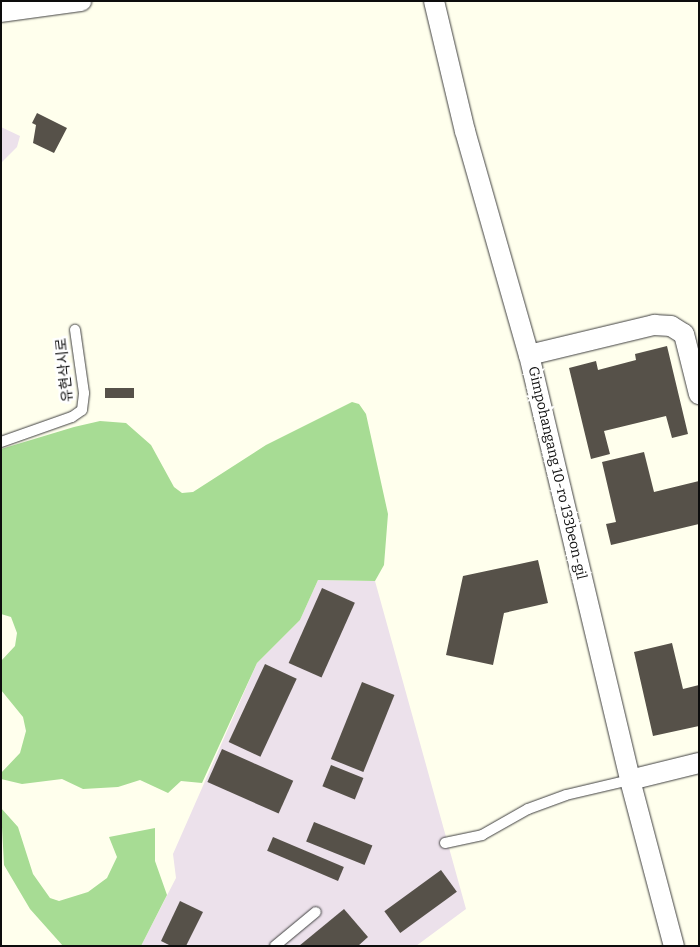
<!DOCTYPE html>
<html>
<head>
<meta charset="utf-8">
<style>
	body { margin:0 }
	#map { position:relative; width:700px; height:947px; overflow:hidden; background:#ffffed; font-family:Bitter,"Noto Sans KR",serif }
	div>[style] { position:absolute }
	.industrial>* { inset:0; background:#ece1eb }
	.forest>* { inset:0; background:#a7dc94 }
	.building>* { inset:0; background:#565149; transform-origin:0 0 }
	.roads { filter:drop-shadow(0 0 1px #404040) drop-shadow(0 0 1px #404040) }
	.service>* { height:10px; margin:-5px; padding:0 5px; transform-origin:5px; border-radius:5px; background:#fff }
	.minor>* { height:20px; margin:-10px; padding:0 10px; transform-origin:10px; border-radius:10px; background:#fff }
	span { translate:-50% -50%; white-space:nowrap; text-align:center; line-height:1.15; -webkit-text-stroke:5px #fff; paint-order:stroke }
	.street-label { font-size:14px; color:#0d0d0d }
	.frame { position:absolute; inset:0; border:2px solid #0d0d0d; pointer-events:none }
</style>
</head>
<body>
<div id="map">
	<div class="industrial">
		<div style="clip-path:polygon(1px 127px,20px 136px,17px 147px,1px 163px)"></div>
		<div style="clip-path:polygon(318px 580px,375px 581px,466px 909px,416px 946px,141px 946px,176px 878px,173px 854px,257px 663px,300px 620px)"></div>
	</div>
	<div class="forest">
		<div style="clip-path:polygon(352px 402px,359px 404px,366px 414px,388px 514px,384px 565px,375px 581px,318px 580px,300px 620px,257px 663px,202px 783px,181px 781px,168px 793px,140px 780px,118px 787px,83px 789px,62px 779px,22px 784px,1px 779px,1px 773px,20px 753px,26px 731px,23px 717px,1px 690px,1px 661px,15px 646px,17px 633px,11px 617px,1px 614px,1px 449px,74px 427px,100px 421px,126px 423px,151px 445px,174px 487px,182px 493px,193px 492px,266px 445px)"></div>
		<div style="clip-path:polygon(1px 808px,18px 827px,33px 874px,50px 898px,59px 901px,88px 892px,107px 878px,117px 857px,109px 837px,155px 828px,155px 861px,167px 895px,141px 946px,63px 946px,30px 909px,4px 865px)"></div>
	</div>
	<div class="building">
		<div style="clip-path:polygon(37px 113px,67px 128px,54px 153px,33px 143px,36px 125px,32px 123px)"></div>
		<div style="clip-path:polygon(667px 346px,688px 434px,672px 438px,666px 416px,604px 431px,610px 454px,591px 459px,569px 368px,596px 361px,598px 370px,636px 360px,635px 354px)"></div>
		<div style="left:105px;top:388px;width:29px;height:10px"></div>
		<div style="clip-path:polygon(644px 452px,654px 492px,699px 481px,699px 524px,611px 545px,606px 524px,616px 522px,602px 462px)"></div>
		<div style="clip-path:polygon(538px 560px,548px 603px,504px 613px,493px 665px,446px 655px,463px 576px)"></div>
		<div style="left:322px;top:588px;width:36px;height:82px;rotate:24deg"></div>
		<div style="clip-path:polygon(672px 643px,683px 689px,699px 685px,699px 726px,653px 736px,634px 652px)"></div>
		<div style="left:265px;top:664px;width:35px;height:86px;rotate:25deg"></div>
		<div style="left:362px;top:682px;width:35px;height:83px;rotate:22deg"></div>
		<div style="left:222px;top:749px;width:78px;height:36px;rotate:24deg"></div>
		<div style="left:331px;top:765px;width:35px;height:23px;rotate:22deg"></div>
		<div style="left:314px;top:822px;width:63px;height:21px;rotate:22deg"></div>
		<div style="left:273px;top:837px;width:77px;height:15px;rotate:23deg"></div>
		<div style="left:441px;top:870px;width:27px;height:70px;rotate:54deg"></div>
		<div style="clip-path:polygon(180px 901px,203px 912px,186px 946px,171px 946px,161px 941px)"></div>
		<div style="clip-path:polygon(344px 909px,368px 937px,358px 946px,299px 946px)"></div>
	</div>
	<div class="roads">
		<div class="service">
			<div style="left:1px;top:442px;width:75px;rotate:-19.4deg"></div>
			<div style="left:72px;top:417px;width:12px;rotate:-35deg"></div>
			<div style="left:82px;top:410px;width:17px;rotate:-83deg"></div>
			<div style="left:84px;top:393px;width:64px;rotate:-98.1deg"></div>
			<div style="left:445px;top:843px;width:38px;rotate:-12deg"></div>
			<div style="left:482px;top:835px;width:53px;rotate:-29.5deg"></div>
			<div style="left:528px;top:809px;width:40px;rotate:-20.2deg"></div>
			<div style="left:566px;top:795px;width:66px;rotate:-13.2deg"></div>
			<div style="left:275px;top:946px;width:53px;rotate:-39.7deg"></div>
		</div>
		<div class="minor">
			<div style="left:434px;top:1px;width:134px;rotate:76.6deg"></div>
			<div style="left:465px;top:131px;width:233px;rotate:74.1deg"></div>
			<div style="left:529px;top:355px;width:437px;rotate:76.6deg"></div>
			<div style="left:630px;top:780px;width:172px;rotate:75.2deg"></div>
			<div style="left:1px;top:12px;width:81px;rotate:-7.8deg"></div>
			<div style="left:529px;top:355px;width:129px;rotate:-13.5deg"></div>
			<div style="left:654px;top:325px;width:17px;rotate:3deg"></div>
			<div style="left:671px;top:326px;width:15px;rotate:32deg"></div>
			<div style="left:684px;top:334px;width:62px;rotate:76deg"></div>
			<div style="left:630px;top:780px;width:71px;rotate:-13.8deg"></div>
		</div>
	</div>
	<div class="street-label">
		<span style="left:65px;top:370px;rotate:-96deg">유현삭시로</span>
		<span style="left:557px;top:473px;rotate:77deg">Gimpohangang 10-ro 133beon-gil</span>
	</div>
	<div class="frame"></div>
</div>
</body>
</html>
